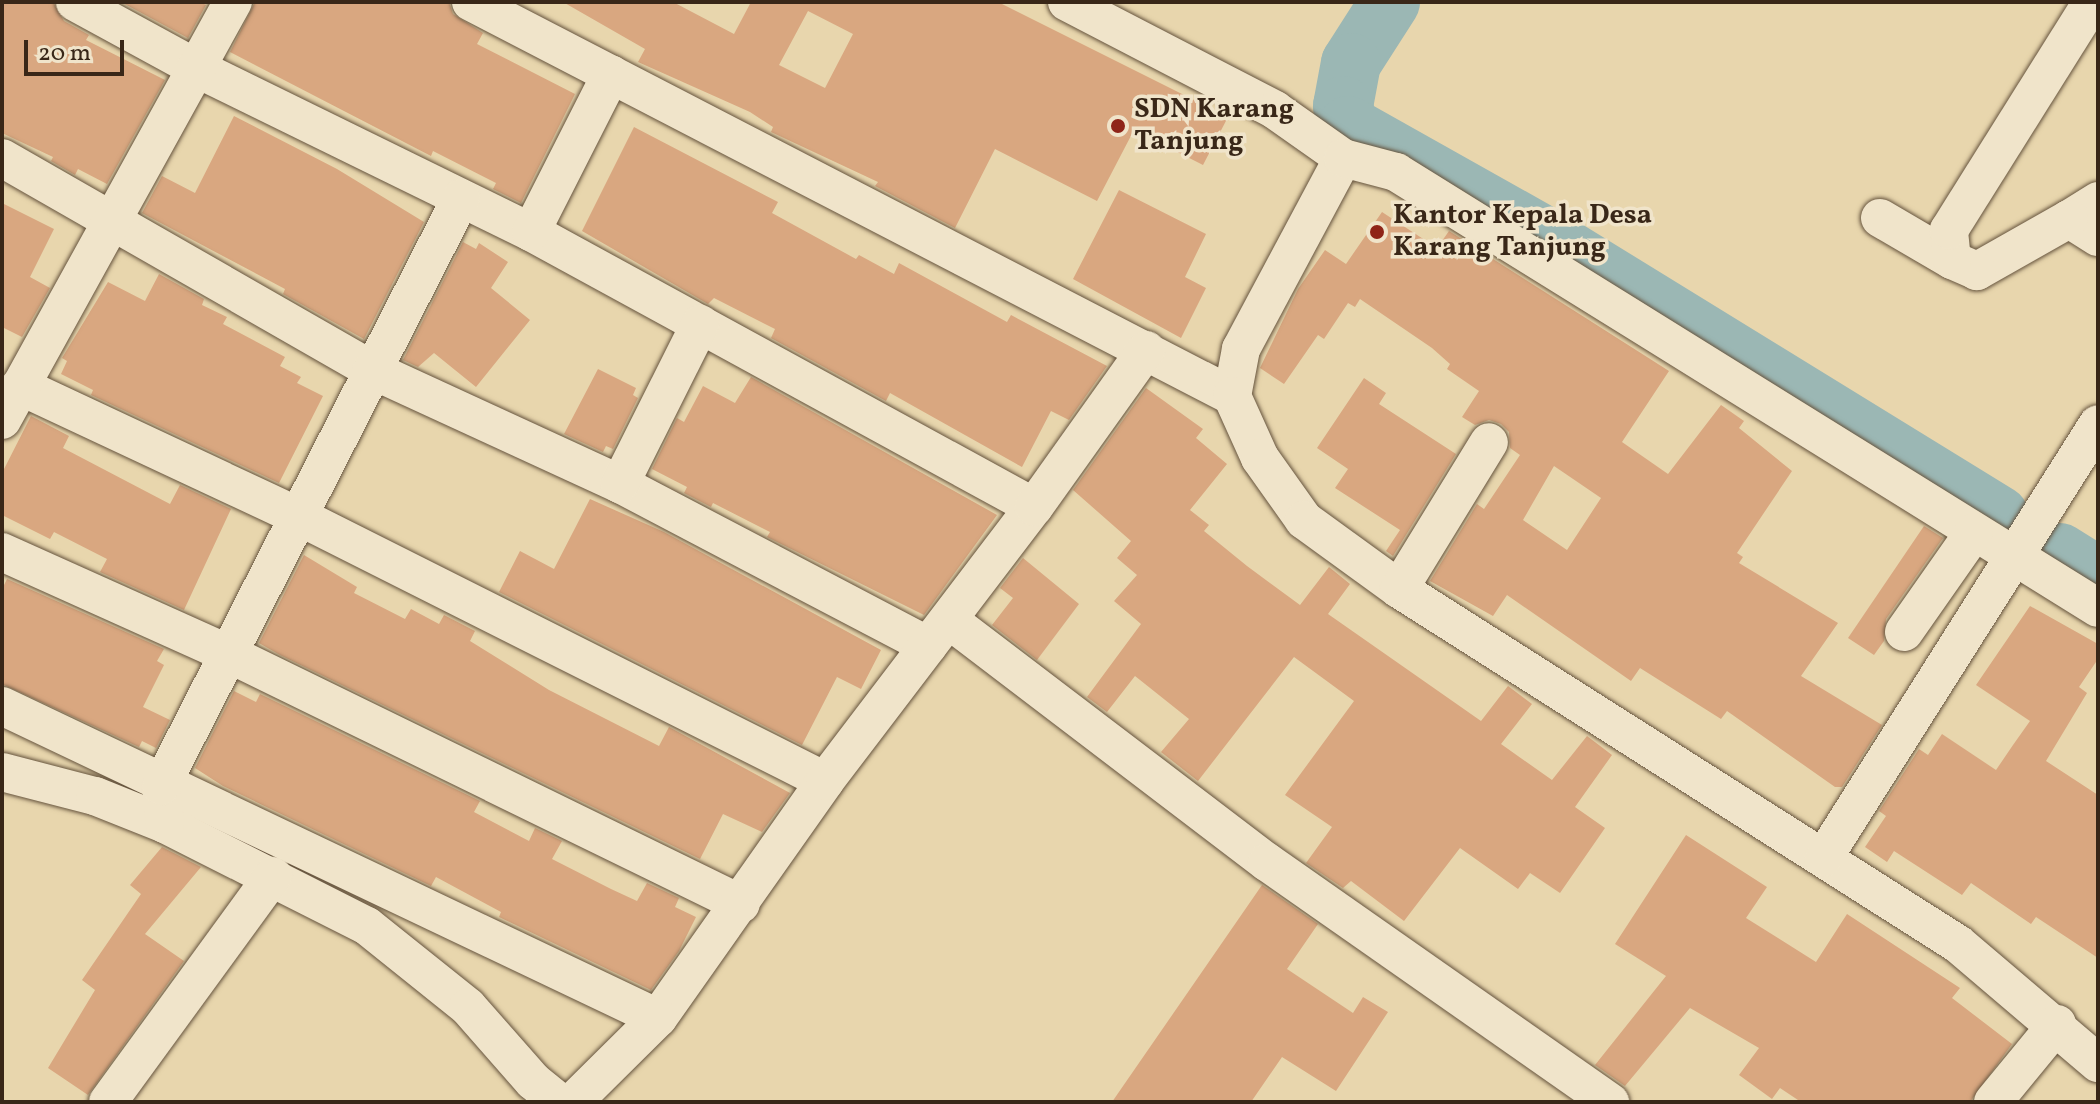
<!DOCTYPE html>
<html>
<head>
<meta charset="utf-8">
<style>
	body { margin:0 }
	#map { position:relative; width:2100px; height:1104px; overflow:hidden; background:#e8d6ad; font-family:Vollkorn,serif }
	div>[style] { position:absolute }
	.river>* { height:60px; margin:-30px; padding:0 30px; transform-origin:30px; border-radius:30px; background:#9bb7b4 }
	.building>* { inset:0; background:#d9a780 }
	.roads { filter:drop-shadow(0 0 2px #65533d) drop-shadow(0 0 2px #65533d) }
	.minor>* { height:38px; margin:-19px; padding:0 19px; transform-origin:19px; border-radius:19px; background:#f0e4ca }
	.dots>* { width:22px; height:22px; translate:-50% -50%; box-sizing:border-box; border:4px solid #f0e4ca; border-radius:50% }
	span { translate:-50% -50%; white-space:nowrap; text-align:center; line-height:1.15; -webkit-text-stroke:7px #f0e4ca; paint-order:stroke }
	.poi-label { font-size:28px; color:#392718; font-weight:700 }
	.left { translate:0 -50%; text-align:left }
	.frame { position:absolute; inset:0; border:4px solid #392718; pointer-events:none }
	.scale { position:absolute; left:24px; top:40px; width:100px; height:36px; box-sizing:border-box; border:4px solid #392718; border-top:0; padding-left:10px; font-size:24px; line-height:28px; white-space:nowrap; color:#392718; -webkit-text-stroke:6px #f0e4ca; paint-order:stroke }
</style>
</head>
<body>
<div id="map">
	<div class="river">
		<div style="left:1390px;top:2px;width:72px;rotate:122.6deg"></div>
		<div style="left:1351px;top:63px;width:44px;rotate:100.5deg"></div>
		<div style="left:1343px;top:106px;width:21px;rotate:76deg"></div>
		<div style="left:1348px;top:126px;width:225px;rotate:29.3deg"></div>
		<div style="left:1544px;top:236px;width:534px;rotate:31.61deg"></div>
		<div style="left:2060px;top:553px;width:45px;rotate:32.3deg"></div>
	</div>
	<div class="building">
		<div style="clip-path:polygon(2px 2px,53px 2px,64px 21px,89px 35px,86px 40px,165px 80px,107px 184px,78px 169px,75px 175px,51px 161px,53px 157px,2px 133px)"></div>
		<div style="clip-path:polygon(121px 2px,200px 2px,206px 5px,188px 38px)"></div>
		<div style="clip-path:polygon(255px 2px,449px 2px,453px 14px,483px 33px,477px 44px,575px 94px,521px 203px,493px 189px,496px 183px,433px 151px,431px 156px,230px 52px)"></div>
		<div style="clip-path:polygon(evenodd,563px 2px,673px 2px,734px 34px,751px 2px,998px 2px,1228px 117px,1203px 165px,1134px 130px,1097px 201px,995px 149px,955px 228px,875px 186px,878px 182px,771px 132px,773px 127px,750px 112px,638px 62px,645px 49px,563px 2px,808px 11px,853px 34px,825px 88px,779px 65px,808px 11px)"></div>
		<div style="clip-path:polygon(234px 116px,337px 169px,424px 222px,364px 339px,283px 294px,285px 289px,142px 213px,162px 176px,195px 193px)"></div>
		<div style="clip-path:polygon(634px 127px,778px 202px,772px 213px,856px 259px,859px 255px,894px 274px,899px 263px,1007px 322px,1011px 315px,1107px 366px,1069px 420px,1051px 411px,1022px 467px,890px 393px,886px 401px,771px 338px,775px 329px,714px 298px,708px 304px,582px 231px)"></div>
		<div style="clip-path:polygon(1119px 190px,1206px 234px,1185px 277px,1206px 288px,1181px 338px,1073px 279px)"></div>
		<div style="clip-path:polygon(2px 203px,54px 229px,30px 277px,50px 288px,22px 337px,4px 328px,2px 332px)"></div>
		<div style="clip-path:polygon(evenodd,1382px 212px,1437px 248px,1449px 231px,1669px 371px,1622px 442px,1668px 474px,1721px 405px,1744px 421px,1739px 428px,1792px 471px,1737px 553px,1743px 557px,1739px 563px,1838px 623px,1801px 676px,1882px 725px,1842px 787px,1835px 787px,1727px 711px,1721px 719px,1640px 668px,1631px 681px,1507px 595px,1493px 616px,1430px 581px,1477px 504px,1484px 509px,1520px 455px,1510px 448px,1509px 432px,1501px 424px,1489px 420px,1475px 425px,1462px 417px,1479px 391px,1447px 369px,1450px 364px,1432px 348px,1360px 299px,1355px 307px,1348px 303px,1324px 339px,1318px 335px,1284px 384px,1260px 368px,1298px 289px,1325px 250px,1346px 264px,1382px 212px,1554px 466px,1601px 498px,1567px 550px,1523px 520px,1554px 466px)"></div>
		<div style="clip-path:polygon(463px 242px,476px 249px,479px 243px,508px 262px,491px 288px,530px 320px,476px 387px,434px 353px,418px 367px,403px 360px)"></div>
		<div style="clip-path:polygon(159px 274px,204px 299px,202px 305px,227px 317px,223px 324px,285px 357px,280px 366px,301px 377px,297px 383px,323px 396px,279px 483px,91px 395px,93px 390px,61px 374px,67px 361px,62px 358px,108px 282px,145px 301px)"></div>
		<div style="clip-path:polygon(598px 369px,636px 388px,633px 395px,638px 398px,613px 449px,606px 446px,603px 452px,564px 434px)"></div>
		<div style="clip-path:polygon(751px 377px,997px 515px,924px 615px,767px 537px,770px 532px,713px 503px,711px 507px,684px 493px,687px 487px,652px 469px,677px 418px,684px 422px,703px 386px,735px 403px)"></div>
		<div style="clip-path:polygon(1364px 378px,1386px 393px,1379px 404px,1456px 454px,1393px 556px,1386px 551px,1400px 530px,1335px 488px,1348px 469px,1317px 448px)"></div>
		<div style="clip-path:polygon(1146px 388px,1203px 429px,1196px 438px,1227px 464px,1190px 510px,1209px 525px,1204px 531px,1247px 566px,1300px 605px,1329px 567px,1350px 584px,1328px 614px,1481px 721px,1508px 686px,1532px 704px,1501px 744px,1552px 780px,1587px 736px,1612px 755px,1575px 807px,1605px 828px,1560px 893px,1530px 873px,1518px 889px,1460px 848px,1404px 921px,1351px 881px,1343px 888px,1306px 863px,1332px 827px,1285px 795px,1354px 701px,1294px 657px,1198px 781px,1161px 752px,1189px 719px,1135px 676px,1107px 712px,1087px 697px,1141px 624px,1114px 601px,1137px 575px,1117px 558px,1131px 541px,1073px 490px)"></div>
		<div style="clip-path:polygon(31px 416px,69px 436px,63px 448px,170px 504px,180px 485px,231px 509px,184px 610px,100px 572px,107px 559px,54px 532px,50px 539px,2px 515px,2px 473px)"></div>
		<div style="clip-path:polygon(590px 499px,664px 532px,881px 650px,861px 689px,837px 677px,802px 745px,499px 592px,520px 551px,554px 569px)"></div>
		<div style="clip-path:polygon(1924px 526px,1943px 538px,1886px 619px,1884px 641px,1874px 655px,1848px 638px)"></div>
		<div style="clip-path:polygon(304px 555px,357px 587px,354px 593px,405px 619px,411px 609px,439px 624px,444px 615px,475px 631px,470px 641px,549px 690px,659px 746px,669px 727px,790px 793px,762px 832px,723px 814px,700px 859px,280px 655px,259px 643px)"></div>
		<div style="clip-path:polygon(1023px 558px,1079px 604px,1037px 660px,992px 625px,1013px 598px,1000px 588px)"></div>
		<div style="clip-path:polygon(7px 579px,164px 649px,157px 661px,164px 665px,143px 707px,170px 720px,156px 748px,142px 741px,139px 747px,2px 684px,2px 589px)"></div>
		<div style="clip-path:polygon(2030px 606px,2098px 644px,2098px 659px,2079px 687px,2087px 693px,2046px 761px,2098px 795px,2098px 958px,2036px 917px,2031px 924px,1971px 883px,1962px 895px,1894px 851px,1887px 862px,1865px 847px,1886px 816px,1879px 811px,1919px 749px,1928px 755px,1942px 734px,1996px 770px,2013px 745px,2030px 721px,1976px 685px)"></div>
		<div style="clip-path:polygon(234px 691px,256px 702px,260px 694px,480px 801px,474px 812px,529px 841px,535px 828px,562px 841px,552px 859px,611px 889px,637px 901px,647px 883px,679px 898px,675px 907px,696px 917px,679px 951px,651px 990px,499px 917px,501px 912px,436px 877px,431px 886px,223px 786px,195px 768px)"></div>
		<div style="clip-path:polygon(1686px 835px,1767px 887px,1746px 918px,1816px 962px,1847px 914px,1960px 988px,1952px 998px,2012px 1044px,1970px 1102px,1801px 1102px,1780px 1088px,1772px 1099px,1739px 1075px,1759px 1048px,1690px 1008px,1625px 1086px,1595px 1065px,1666px 976px,1615px 944px)"></div>
		<div style="clip-path:polygon(162px 847px,201px 867px,145px 934px,184px 961px,88px 1095px,48px 1068px,95px 990px,82px 980px,141px 894px,130px 885px)"></div>
		<div style="clip-path:polygon(1262px 885px,1318px 924px,1287px 969px,1353px 1013px,1363px 997px,1388px 1012px,1336px 1091px,1282px 1057px,1251px 1102px,1112px 1102px)"></div>
	</div>
	<div class="roads">
		<div class="minor">
			<div style="left:75px;top:2px;width:138px;rotate:28.6deg"></div>
			<div style="left:196px;top:68px;width:373px;rotate:26.1deg"></div>
			<div style="left:531px;top:232px;width:573px;rotate:28.67deg"></div>
			<div style="left:471px;top:2px;width:857px;rotate:27.37deg"></div>
			<div style="left:1067px;top:2px;width:234px;rotate:27.4deg"></div>
			<div style="left:1275px;top:110px;width:83px;rotate:35.2deg"></div>
			<div style="left:1343px;top:158px;width:217px;rotate:118.1deg"></div>
			<div style="left:1241px;top:349px;width:48px;rotate:100.8deg"></div>
			<div style="left:1232px;top:396px;width:68px;rotate:65.7deg"></div>
			<div style="left:1260px;top:458px;width:76px;rotate:54.6deg"></div>
			<div style="left:1304px;top:520px;width:117px;rotate:36deg"></div>
			<div style="left:1399px;top:589px;width:662px;rotate:32.42deg"></div>
			<div style="left:1958px;top:944px;width:184px;rotate:40.4deg"></div>
			<div style="left:2px;top:158px;width:426px;rotate:29.8deg"></div>
			<div style="left:372px;top:370px;width:273px;rotate:24.7deg"></div>
			<div style="left:620px;top:484px;width:348px;rotate:27.7deg"></div>
			<div style="left:1343px;top:158px;width:55px;rotate:14.8deg"></div>
			<div style="left:1396px;top:172px;width:826px;rotate:31.84deg"></div>
			<div style="left:2098px;top:201px;width:34px;rotate:148deg"></div>
			<div style="left:2069px;top:219px;width:34px;rotate:32deg"></div>
			<div style="left:1880px;top:218px;width:83px;rotate:30.3deg"></div>
			<div style="left:2069px;top:219px;width:106px;rotate:150.5deg"></div>
			<div style="left:1977px;top:271px;width:27px;rotate:-156deg"></div>
			<div style="left:1952px;top:260px;width:30px;rotate:-96deg"></div>
			<div style="left:1949px;top:230px;width:269px;rotate:-57.9deg"></div>
			<div style="left:531px;top:232px;width:177px;rotate:-63.1deg"></div>
			<div style="left:20px;top:386px;width:305px;rotate:25.1deg"></div>
			<div style="left:296px;top:515px;width:592px;rotate:26.69deg"></div>
			<div style="left:2px;top:420px;width:478px;rotate:-61.1deg"></div>
			<div style="left:620px;top:484px;width:179px;rotate:-63.4deg"></div>
			<div style="left:2px;top:552px;width:244px;rotate:24.2deg"></div>
			<div style="left:225px;top:652px;width:574px;rotate:26.03deg"></div>
			<div style="left:1399px;top:589px;width:172px;rotate:-58.5deg"></div>
			<div style="left:949px;top:620px;width:400px;rotate:37.3deg"></div>
			<div style="left:1267px;top:862px;width:419px;rotate:35deg"></div>
			<div style="left:1904px;top:632px;width:122px;rotate:-55deg"></div>
			<div style="left:2px;top:706px;width:726px;rotate:25.44deg"></div>
			<div style="left:658px;top:1018px;width:290px;rotate:-54.8deg"></div>
			<div style="left:825px;top:781px;width:345px;rotate:-52.7deg"></div>
			<div style="left:1034px;top:507px;width:193px;rotate:-54.5deg"></div>
			<div style="left:2px;top:772px;width:96px;rotate:14.5deg"></div>
			<div style="left:95px;top:796px;width:75px;rotate:21.8deg"></div>
			<div style="left:165px;top:824px;width:226px;rotate:26.8deg"></div>
			<div style="left:367px;top:926px;width:129px;rotate:38.7deg"></div>
			<div style="left:468px;top:1007px;width:98px;rotate:48.7deg"></div>
			<div style="left:533px;top:1081px;width:33px;rotate:39deg"></div>
			<div style="left:165px;top:824px;width:38px;rotate:-96deg"></div>
			<div style="left:161px;top:786px;width:660px;rotate:-62.97deg"></div>
			<div style="left:1824px;top:857px;width:512px;rotate:-57.67deg"></div>
			<div style="left:108px;top:1102px;width:280px;rotate:-53.9deg"></div>
			<div style="left:573px;top:1102px;width:120px;rotate:-44.7deg"></div>
			<div style="left:1993px;top:1102px;width:101px;rotate:-50.6deg"></div>
		</div>
	</div>
	<div class="dots">
		<div style="left:1118px;top:126px;background:#8f2418"></div>
		<div style="left:1377px;top:232px;background:#8f2418"></div>
	</div>
	<div class="poi-label">
		<span class="left" style="left:1134px;top:126px">SDN Karang<br>Tanjung</span>
		<span class="left" style="left:1393px;top:232px">Kantor Kepala Desa<br>Karang Tanjung</span>
	</div>
	<div class="frame"></div>
	<div class="scale">20 m</div>
</div>
</body>
</html>
